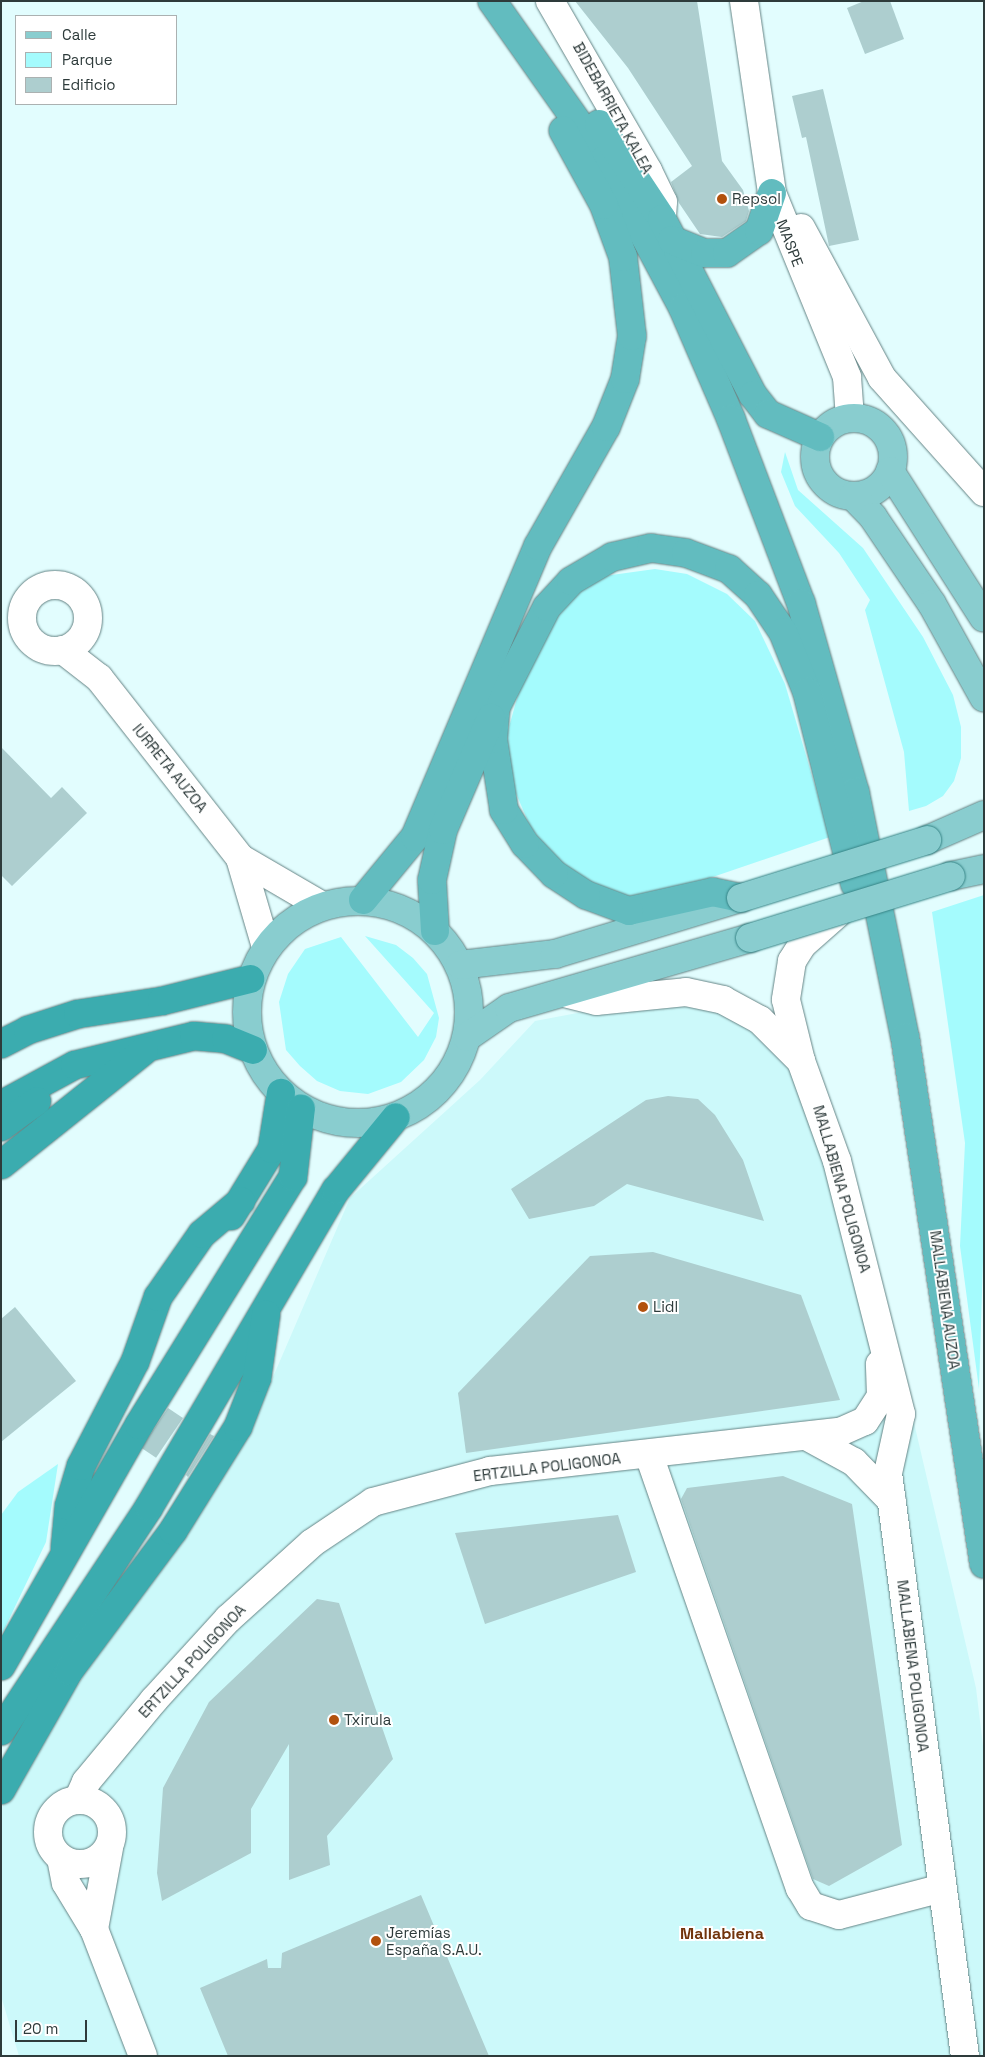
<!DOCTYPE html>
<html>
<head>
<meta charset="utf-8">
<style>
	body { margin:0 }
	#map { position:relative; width:985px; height:2057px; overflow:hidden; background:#e2fdfe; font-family:"Space Grotesk",sans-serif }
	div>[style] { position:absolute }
	.built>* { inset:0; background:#ccf9fa }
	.green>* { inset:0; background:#a4fbfd }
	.building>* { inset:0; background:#adcecf; transform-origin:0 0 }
	.roads { filter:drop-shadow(0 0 1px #658485) drop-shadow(0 0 1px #658485) }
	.minor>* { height:28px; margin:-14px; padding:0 14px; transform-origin:14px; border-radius:14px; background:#fff }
	.minor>.ring { margin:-14px; padding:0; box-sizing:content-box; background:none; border:28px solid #fff; border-radius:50% }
	.primary>* { height:28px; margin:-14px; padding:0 14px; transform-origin:14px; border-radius:14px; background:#89cdcf }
	.primary>.ring { margin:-14px; padding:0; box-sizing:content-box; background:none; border:28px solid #89cdcf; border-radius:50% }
	.trunk>* { height:28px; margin:-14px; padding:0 14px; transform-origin:14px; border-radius:14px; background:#62bcbf }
	.motorway>* { height:28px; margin:-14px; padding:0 14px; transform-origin:14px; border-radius:14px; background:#3bacaf }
	.bridges { filter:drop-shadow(0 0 1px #368486) drop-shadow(0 0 1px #368486) }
	.primary-bridge>* { height:28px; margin:-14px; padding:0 14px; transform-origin:14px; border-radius:14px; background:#89cdcf }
	.dots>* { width:14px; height:14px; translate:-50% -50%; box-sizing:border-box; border:2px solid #fff; border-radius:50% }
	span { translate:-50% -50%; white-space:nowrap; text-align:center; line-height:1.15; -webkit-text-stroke:4px #fff; paint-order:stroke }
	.street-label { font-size:15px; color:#2e3b3b }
	.poi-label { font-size:15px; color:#2e3b3b }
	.left { translate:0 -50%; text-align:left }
	.neighbourhood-label { font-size:16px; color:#72340c; font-weight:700 }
	.frame { position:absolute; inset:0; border:2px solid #2e3b3b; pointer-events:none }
	.legend { position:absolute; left:15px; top:15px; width:162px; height:90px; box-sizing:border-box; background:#fff; border:1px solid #abb1b1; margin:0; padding:6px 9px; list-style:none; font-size:15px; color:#2e3b3b }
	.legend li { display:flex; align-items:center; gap:10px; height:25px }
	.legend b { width:25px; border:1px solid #abb1b1 }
	.scale { position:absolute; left:15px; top:2020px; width:72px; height:22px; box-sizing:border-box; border:2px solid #2e3b3b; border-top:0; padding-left:6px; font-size:15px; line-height:18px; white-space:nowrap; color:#2e3b3b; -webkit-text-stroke:4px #fff; paint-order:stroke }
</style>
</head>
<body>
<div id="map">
	<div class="built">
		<div style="clip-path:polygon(710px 988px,829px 1099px,861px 1196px,976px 1688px,984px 1754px,984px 2056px,19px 2056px,1px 1996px,1px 1809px,65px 1704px,249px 1433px,350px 1198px,480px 1080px,535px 1021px)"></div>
	</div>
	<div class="green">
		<div style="clip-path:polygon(785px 452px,798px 490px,863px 548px,923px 637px,953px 695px,961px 727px,961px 758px,954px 781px,943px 796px,926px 806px,909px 811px,904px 752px,865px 610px,870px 600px,839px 553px,795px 506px,781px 472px)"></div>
		<div style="clip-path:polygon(655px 569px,687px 574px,727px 594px,755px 621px,785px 684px,830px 837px,657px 896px,624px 900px,586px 884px,555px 860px,530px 826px,512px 784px,507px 734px,523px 677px,543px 636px,576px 592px,597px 577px)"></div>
		<div style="clip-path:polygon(984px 895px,984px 1227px,979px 1389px,960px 1246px,965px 1143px,932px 912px)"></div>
		<div style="clip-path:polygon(365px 936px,396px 945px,413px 958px,427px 974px,439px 1018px,436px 1037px,424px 1060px,401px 1082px,368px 1094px,340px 1091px,317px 1081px,300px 1066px,286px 1050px,279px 1002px,288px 974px,305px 949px,341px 937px,418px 1037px,434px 1013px)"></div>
		<div style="clip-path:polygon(58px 1464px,46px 1542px,1px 1636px,1px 1515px,18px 1492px)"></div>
	</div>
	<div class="building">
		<div style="clip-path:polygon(575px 1px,697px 1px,722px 161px,743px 190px,749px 211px,746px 221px,722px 237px,700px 234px,679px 203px,671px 182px,692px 166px,628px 68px)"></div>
		<div style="clip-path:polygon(864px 1px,890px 1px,904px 39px,865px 54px,847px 8px)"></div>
		<div style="clip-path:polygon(823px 89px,859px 240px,829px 246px,806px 137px,802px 138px,792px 96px)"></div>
		<div style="clip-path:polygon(1px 747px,51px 798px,62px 787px,87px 813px,12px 886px,1px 875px)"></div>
		<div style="clip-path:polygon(668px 1096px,698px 1099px,715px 1115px,743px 1160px,764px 1221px,627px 1184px,594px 1206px,529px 1219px,511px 1189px,646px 1100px)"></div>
		<div style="clip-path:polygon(653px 1252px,801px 1295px,840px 1400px,466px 1453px,458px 1393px,590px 1256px)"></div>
		<div style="clip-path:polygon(15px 1307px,76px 1381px,1px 1442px,1px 1319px)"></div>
		<div style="left:168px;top:1408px;width:18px;height:48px;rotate:34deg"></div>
		<div style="clip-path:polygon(210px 1434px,214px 1436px,188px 1477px,186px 1475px)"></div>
		<div style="clip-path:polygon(783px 1476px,852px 1504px,902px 1845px,829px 1886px,813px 1879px,681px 1499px,687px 1488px)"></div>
		<div style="clip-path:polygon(618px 1515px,636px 1572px,485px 1624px,455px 1533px)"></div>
		<div style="clip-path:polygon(317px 1599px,339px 1603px,393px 1759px,327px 1836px,330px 1865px,289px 1880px,289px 1744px,251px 1809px,251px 1853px,162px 1901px,157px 1873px,163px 1788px,209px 1702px)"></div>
		<div style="clip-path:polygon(421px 1895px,489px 2056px,228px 2056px,200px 1988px,267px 1959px,268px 1968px,281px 1968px,282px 1953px)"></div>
	</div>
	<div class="roads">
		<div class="minor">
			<div style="left:550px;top:1px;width:196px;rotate:60deg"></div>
			<div style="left:648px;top:171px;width:34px;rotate:64deg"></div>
			<div style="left:663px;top:202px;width:13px;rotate:94deg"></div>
			<div style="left:744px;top:1px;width:194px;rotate:81.7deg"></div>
			<div style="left:772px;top:193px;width:199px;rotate:67.8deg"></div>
			<div style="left:847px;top:377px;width:41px;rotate:85.8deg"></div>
			<div style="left:801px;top:228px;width:170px;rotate:61.6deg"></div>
			<div style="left:882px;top:378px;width:153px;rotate:48.2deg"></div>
			<div class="ring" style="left:22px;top:585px;width:38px;height:38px"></div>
			<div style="left:63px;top:650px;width:46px;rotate:37.9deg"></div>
			<div style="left:99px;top:678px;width:229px;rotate:51.9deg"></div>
			<div style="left:240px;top:858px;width:93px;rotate:73.7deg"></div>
			<div style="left:240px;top:858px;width:95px;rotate:30.3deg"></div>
			<div style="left:838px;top:913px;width:48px;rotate:138.4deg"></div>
			<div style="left:802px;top:945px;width:19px;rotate:122deg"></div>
			<div style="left:792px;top:961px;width:39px;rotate:99deg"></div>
			<div style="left:786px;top:1000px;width:63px;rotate:76.2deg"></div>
			<div style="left:801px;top:1061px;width:106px;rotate:70.2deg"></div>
			<div style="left:837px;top:1161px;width:261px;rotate:75.8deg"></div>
			<div style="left:901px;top:1414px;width:60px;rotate:102.4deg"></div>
			<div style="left:888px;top:1473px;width:588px;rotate:82.48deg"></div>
			<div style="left:568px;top:994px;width:29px;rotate:14deg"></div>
			<div style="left:596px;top:1001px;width:90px;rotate:-5.7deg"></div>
			<div style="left:686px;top:992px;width:38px;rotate:12deg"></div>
			<div style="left:723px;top:1000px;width:42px;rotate:28.4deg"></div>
			<div style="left:760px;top:1020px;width:58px;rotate:45deg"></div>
			<div style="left:810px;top:1438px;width:50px;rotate:28.6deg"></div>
			<div style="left:854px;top:1462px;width:54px;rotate:45.7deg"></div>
			<div style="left:649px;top:1455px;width:459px;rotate:70.8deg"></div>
			<div style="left:800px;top:1888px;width:21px;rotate:59deg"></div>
			<div style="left:811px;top:1906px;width:29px;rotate:18deg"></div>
			<div style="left:839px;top:1915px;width:107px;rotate:-14.6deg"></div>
			<div class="ring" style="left:48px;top:1800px;width:36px;height:36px"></div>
			<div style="left:78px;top:1800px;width:20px;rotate:-66deg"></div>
			<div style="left:86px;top:1782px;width:107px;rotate:-50.3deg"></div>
			<div style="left:154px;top:1700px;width:110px;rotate:-47.6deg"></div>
			<div style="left:228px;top:1619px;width:113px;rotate:-42.1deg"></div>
			<div style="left:312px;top:1543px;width:73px;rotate:-33.9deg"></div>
			<div style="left:373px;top:1502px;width:121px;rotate:-14.8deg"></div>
			<div style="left:490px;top:1471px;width:352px;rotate:-6.4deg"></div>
			<div style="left:840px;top:1432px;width:27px;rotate:-24deg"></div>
			<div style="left:865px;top:1421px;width:30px;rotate:-57deg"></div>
			<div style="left:881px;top:1396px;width:32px;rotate:-92deg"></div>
			<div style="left:61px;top:1858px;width:25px;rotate:79deg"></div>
			<div style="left:66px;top:1883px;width:54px;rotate:58.7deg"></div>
			<div style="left:94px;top:1929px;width:136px;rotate:68.9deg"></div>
			<div style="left:94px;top:1929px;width:82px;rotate:-79.5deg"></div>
		</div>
		<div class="primary">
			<div class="ring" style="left:815px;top:418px;width:50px;height:50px"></div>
			<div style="left:890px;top:471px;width:174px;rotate:57.4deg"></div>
			<div style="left:853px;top:496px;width:29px;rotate:46deg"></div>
			<div style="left:873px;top:517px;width:105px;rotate:55.9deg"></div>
			<div style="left:932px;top:604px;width:107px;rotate:61deg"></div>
			<div style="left:927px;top:840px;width:62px;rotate:-23.7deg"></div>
			<div style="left:951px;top:876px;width:34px;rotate:-12deg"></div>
			<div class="ring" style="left:247px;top:901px;width:194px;height:194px"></div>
			<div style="left:460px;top:965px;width:96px;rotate:-6.6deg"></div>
			<div style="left:555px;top:954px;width:194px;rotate:-16.8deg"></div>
			<div style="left:467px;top:1037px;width:51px;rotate:-34.6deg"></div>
			<div style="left:509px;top:1008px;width:251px;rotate:-16.2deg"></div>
		</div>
		<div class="trunk">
			<div style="left:492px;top:1px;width:194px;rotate:54.8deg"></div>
			<div style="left:604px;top:160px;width:168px;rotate:61.9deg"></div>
			<div style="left:683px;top:308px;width:121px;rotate:66.6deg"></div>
			<div style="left:731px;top:419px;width:197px;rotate:69.2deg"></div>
			<div style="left:801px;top:603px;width:197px;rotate:74.1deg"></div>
			<div style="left:855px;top:792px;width:250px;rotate:78.5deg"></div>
			<div style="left:905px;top:1037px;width:533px;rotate:81.47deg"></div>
			<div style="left:599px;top:124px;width:114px;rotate:56.4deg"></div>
			<div style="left:662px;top:219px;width:198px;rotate:62.7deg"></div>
			<div style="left:753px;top:395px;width:24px;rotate:52deg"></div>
			<div style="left:768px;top:414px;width:57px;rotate:23.9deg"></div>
			<div style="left:672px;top:240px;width:35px;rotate:22deg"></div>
			<div style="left:705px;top:253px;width:22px"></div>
			<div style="left:727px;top:253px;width:39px;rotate:-35deg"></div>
			<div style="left:759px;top:231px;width:40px;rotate:-71.1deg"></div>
			<div style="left:741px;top:898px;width:29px;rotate:-168deg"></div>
			<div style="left:713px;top:892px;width:86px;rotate:167.3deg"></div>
			<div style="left:629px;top:911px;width:46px;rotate:-159.6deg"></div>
			<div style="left:586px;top:895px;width:38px;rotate:-147deg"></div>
			<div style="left:554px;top:874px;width:42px;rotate:-134deg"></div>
			<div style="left:525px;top:844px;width:40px;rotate:-122deg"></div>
			<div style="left:504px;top:810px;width:72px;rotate:-98.8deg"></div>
			<div style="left:493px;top:739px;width:32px;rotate:-85deg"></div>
			<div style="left:496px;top:707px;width:112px;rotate:-63deg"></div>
			<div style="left:547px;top:607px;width:35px;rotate:-47deg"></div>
			<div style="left:571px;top:581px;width:48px;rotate:-30.3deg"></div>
			<div style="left:612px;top:557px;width:40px;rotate:-13deg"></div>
			<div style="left:651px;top:548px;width:35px;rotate:8deg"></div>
			<div style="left:686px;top:553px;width:46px;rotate:20.4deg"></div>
			<div style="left:729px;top:569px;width:39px;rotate:42deg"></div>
			<div style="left:758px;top:595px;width:45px;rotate:56deg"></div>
			<div style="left:783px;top:632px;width:65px;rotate:68.2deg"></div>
			<div style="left:807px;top:692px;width:198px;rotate:76deg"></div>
			<div style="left:363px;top:900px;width:82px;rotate:-50.5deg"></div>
			<div style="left:415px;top:837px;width:316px;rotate:-67.1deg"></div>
			<div style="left:538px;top:546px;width:137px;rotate:-60.3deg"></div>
			<div style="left:606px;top:427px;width:52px;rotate:-68.4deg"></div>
			<div style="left:625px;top:379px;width:44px;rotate:-80.8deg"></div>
			<div style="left:632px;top:336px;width:80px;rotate:-96.5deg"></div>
			<div style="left:623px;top:257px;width:55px;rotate:-110.1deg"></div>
			<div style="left:604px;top:205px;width:85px;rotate:-118.7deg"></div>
			<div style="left:435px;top:931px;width:51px;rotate:-93.4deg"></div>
			<div style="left:432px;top:880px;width:51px;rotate:-77.6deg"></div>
			<div style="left:443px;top:830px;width:122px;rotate:-66.8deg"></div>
		</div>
		<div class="motorway">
			<div style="left:1px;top:1044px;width:30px;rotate:-27deg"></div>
			<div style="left:28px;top:1030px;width:52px;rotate:-17.7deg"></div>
			<div style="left:78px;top:1014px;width:85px;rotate:-8.8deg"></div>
			<div style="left:162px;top:1001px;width:91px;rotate:-14deg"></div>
			<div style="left:1px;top:1105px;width:84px;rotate:-28.4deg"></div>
			<div style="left:75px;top:1065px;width:122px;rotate:-13.7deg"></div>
			<div style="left:194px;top:1036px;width:32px;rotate:5deg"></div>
			<div style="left:226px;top:1039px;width:29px;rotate:22deg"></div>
			<div style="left:1px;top:1127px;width:44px;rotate:-35.8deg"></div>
			<div style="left:1px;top:1165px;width:183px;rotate:-38.6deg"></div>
			<div style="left:231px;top:1216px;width:79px;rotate:-58.5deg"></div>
			<div style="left:272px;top:1149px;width:57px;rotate:-80.9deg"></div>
			<div style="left:65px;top:1548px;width:42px;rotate:-84.6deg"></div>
			<div style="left:69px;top:1506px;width:42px;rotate:-73.3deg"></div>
			<div style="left:81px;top:1466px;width:117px;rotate:-62.6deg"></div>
			<div style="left:135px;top:1362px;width:69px;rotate:-70.5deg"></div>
			<div style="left:158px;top:1297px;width:77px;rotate:-55.1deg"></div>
			<div style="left:202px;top:1234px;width:51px;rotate:-40.2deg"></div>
			<div style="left:1px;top:1666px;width:278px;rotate:-60.2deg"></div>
			<div style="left:139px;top:1425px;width:292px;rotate:-58.2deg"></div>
			<div style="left:293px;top:1177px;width:69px;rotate:-83.4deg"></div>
			<div style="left:1px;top:1731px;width:268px;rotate:-56.5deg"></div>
			<div style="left:149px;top:1507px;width:368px;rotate:-59.5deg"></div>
			<div style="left:336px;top:1190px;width:94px;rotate:-50.6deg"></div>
			<div style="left:1px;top:1790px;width:137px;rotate:-60.3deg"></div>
			<div style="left:69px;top:1671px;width:174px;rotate:-53.4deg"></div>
			<div style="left:173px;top:1531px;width:123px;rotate:-58deg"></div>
			<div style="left:238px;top:1427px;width:53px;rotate:-68.8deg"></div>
			<div style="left:257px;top:1378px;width:64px;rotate:-81.9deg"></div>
		</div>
	</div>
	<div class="bridges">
		<div class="primary-bridge">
			<div style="left:741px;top:898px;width:195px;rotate:-17.3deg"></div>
			<div style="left:750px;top:938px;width:210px;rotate:-17.1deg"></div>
		</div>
	</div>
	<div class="dots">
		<div style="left:722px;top:199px;background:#b2510d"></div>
		<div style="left:643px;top:1307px;background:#b2510d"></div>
		<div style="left:334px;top:1720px;background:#b2510d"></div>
		<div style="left:376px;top:1941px;background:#b2510d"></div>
	</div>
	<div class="street-label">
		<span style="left:613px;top:108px;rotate:61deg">BIDEBARRIETA KALEA</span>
		<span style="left:790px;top:243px;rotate:69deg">MASPE</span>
		<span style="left:170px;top:768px;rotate:51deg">IURRETA AUZOA</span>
		<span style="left:842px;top:1189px;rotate:74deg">MALLABIENA POLIGONOA</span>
		<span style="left:945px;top:1300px;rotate:82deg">MALLABIENA AUZOA</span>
		<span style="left:547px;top:1467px;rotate:-7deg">ERTZILLA POLIGONOA</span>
		<span style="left:192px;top:1661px;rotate:-47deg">ERTZILLA POLIGONOA</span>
		<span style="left:913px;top:1666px;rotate:83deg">MALLABIENA POLIGONOA</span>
	</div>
	<div class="poi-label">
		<span class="left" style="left:732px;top:199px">Repsol</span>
		<span class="left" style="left:653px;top:1307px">Lidl</span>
		<span class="left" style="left:344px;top:1720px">Txirula</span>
		<span class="left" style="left:386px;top:1941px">Jeremías<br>España S.A.U.</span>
	</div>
	<div class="neighbourhood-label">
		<span style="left:722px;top:1934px">Mallabiena</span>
	</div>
	<div class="frame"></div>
	<ul class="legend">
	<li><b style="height:6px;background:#89cdcf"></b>Calle</li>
	<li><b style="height:14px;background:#a4fbfd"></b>Parque</li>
	<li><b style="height:14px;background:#adcecf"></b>Edificio</li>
	</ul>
	<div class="scale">20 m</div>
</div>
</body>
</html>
